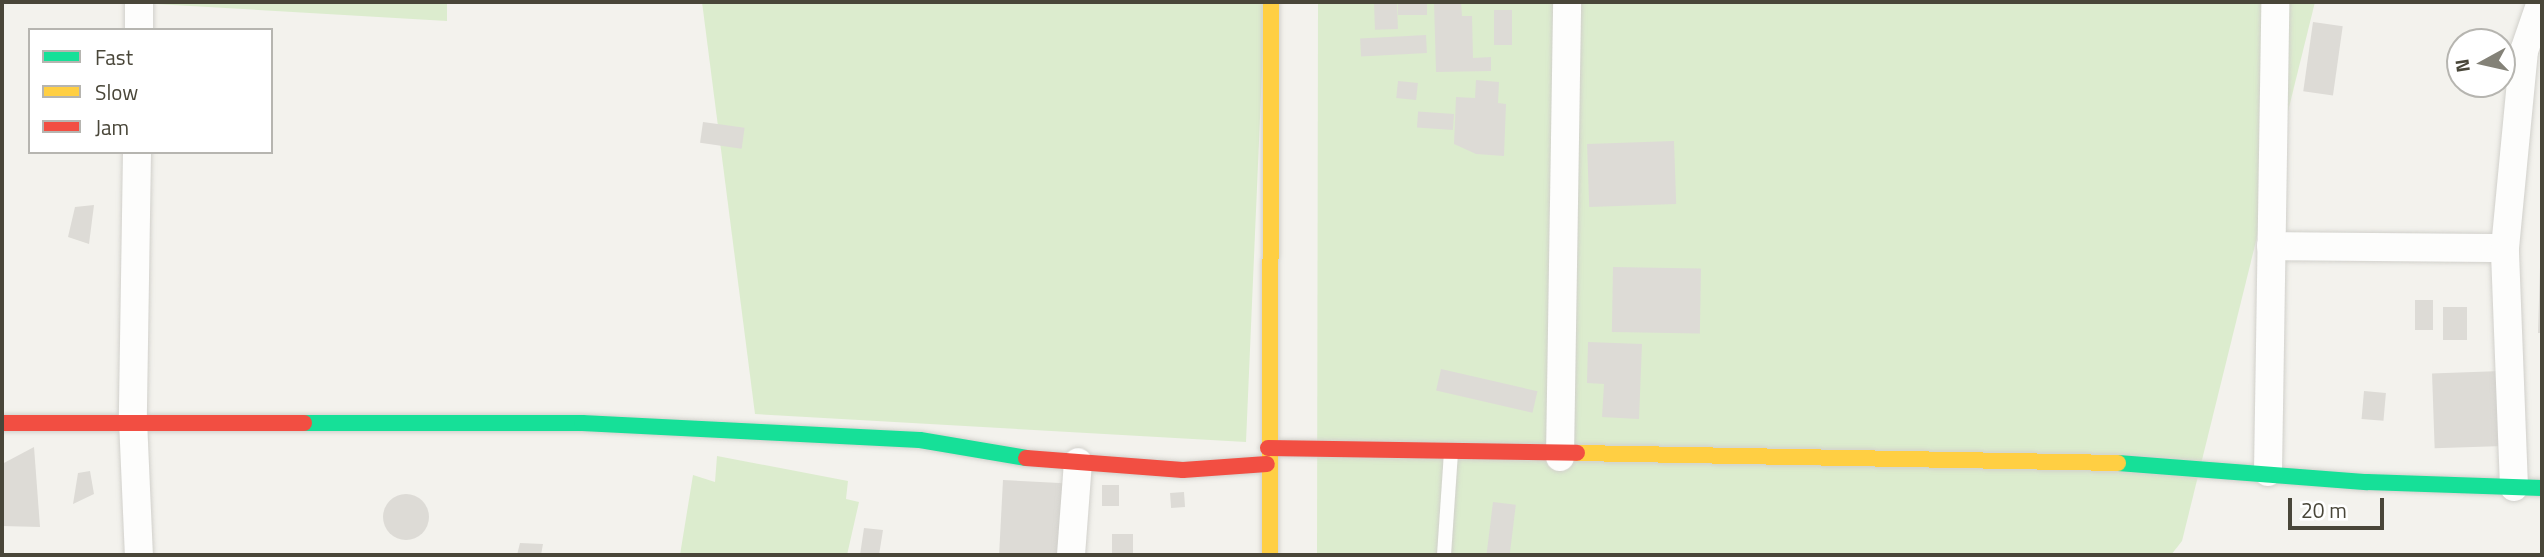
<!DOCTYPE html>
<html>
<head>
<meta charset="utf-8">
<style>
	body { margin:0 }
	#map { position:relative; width:2544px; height:557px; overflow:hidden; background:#f3f2ed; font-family:"Titillium Web",sans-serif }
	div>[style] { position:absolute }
	.green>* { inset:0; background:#dcecce }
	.building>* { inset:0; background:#dddbd6; transform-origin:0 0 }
	.round { border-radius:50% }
	.roads { filter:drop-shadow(0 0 2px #d1d0cb) drop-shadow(0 0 2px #d1d0cb) }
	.lane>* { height:14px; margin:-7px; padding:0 7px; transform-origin:7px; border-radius:7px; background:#fdfdfc }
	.street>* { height:28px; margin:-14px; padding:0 14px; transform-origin:14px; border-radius:14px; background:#fdfdfc }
	.fast>* { height:16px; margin:-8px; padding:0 8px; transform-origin:8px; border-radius:8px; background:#16e098 }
	.slow>* { height:16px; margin:-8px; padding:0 8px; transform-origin:8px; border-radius:8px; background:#ffcf43 }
	.jam>* { height:16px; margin:-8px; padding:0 8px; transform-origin:8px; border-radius:8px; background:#f24e42 }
	span { translate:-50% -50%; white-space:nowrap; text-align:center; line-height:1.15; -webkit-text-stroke:6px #fff; paint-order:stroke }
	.frame { position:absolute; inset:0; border:4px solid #494639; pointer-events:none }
	.legend { position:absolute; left:28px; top:28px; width:245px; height:126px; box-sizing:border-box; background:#fff; border:2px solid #b6b5b0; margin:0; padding:9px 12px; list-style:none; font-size:21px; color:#494639 }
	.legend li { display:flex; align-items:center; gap:14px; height:35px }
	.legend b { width:35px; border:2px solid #b6b5b0 }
	.north { position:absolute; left:2446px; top:28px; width:70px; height:70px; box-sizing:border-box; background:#fff; border:2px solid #b6b5b0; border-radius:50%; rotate:262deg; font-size:19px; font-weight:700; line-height:28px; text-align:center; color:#494639 }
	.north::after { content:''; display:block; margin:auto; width:24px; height:32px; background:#848278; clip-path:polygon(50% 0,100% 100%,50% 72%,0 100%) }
	.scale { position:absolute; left:2288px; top:498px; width:96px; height:32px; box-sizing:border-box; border:4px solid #494639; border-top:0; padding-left:9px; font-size:21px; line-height:24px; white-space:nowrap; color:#494639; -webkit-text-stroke:5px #fff; paint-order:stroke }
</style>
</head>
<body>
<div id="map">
	<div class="green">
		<div style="clip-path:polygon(156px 2px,447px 2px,447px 21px,156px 4px)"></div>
		<div style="clip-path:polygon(702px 2px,1265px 2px,1246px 442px,755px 414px)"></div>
		<div style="clip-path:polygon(1318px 2px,2315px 2px,2182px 541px,2171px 555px,1317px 555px)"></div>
		<div style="clip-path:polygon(717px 456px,848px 481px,846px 499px,859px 502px,847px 555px,680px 555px,693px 475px,715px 482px)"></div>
	</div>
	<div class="building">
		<div style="left:1397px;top:2px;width:27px;height:23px;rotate:88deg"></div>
		<div style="left:1398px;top:2px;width:29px;height:13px"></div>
		<div style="clip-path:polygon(1434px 2px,1461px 2px,1462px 16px,1472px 16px,1473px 58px,1491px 57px,1491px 71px,1436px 72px)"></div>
		<div style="left:1494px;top:10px;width:18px;height:35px"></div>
		<div style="left:2313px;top:22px;width:30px;height:70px;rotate:8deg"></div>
		<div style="left:1426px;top:35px;width:18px;height:66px;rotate:87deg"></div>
		<div style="clip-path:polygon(1476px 80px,1499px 82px,1498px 103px,1506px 104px,1504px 156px,1476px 154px,1454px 144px,1456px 97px,1475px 98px)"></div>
		<div style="left:1398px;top:81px;width:20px;height:17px;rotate:6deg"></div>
		<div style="left:1454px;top:114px;width:16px;height:36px;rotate:94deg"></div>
		<div style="left:703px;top:122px;width:42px;height:21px;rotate:8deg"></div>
		<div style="left:1674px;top:141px;width:63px;height:87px;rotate:88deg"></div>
		<div style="clip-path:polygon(94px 205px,89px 244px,68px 237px,75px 207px)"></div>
		<div style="left:1613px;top:267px;width:88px;height:65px;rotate:1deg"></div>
		<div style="clip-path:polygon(2540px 267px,2542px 267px,2542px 333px,2538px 333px)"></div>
		<div style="left:2415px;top:300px;width:18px;height:30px"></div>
		<div style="left:2443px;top:307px;width:24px;height:33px"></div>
		<div style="clip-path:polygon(1588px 342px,1642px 344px,1639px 419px,1602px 417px,1604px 384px,1587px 383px)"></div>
		<div style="left:1441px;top:369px;width:99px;height:22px;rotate:13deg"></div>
		<div style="left:2501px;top:371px;width:75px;height:69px;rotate:88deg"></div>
		<div style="left:2364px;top:391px;width:22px;height:28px;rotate:5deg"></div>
		<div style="clip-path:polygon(34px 447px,40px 527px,2px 526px,2px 464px)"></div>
		<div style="clip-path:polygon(90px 471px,94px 494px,73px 504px,78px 473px)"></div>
		<div style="left:1003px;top:480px;width:71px;height:75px;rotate:3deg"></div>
		<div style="left:1102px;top:485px;width:17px;height:21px"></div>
		<div style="left:1184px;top:492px;width:15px;height:14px;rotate:86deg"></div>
		<div class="round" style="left:383px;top:494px;width:46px;height:46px"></div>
		<div style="left:1493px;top:502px;width:23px;height:53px;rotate:7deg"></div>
		<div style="clip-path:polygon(864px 528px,883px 530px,879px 555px,860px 555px)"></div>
		<div style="left:1112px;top:534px;width:21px;height:21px"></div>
		<div style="clip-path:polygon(520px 543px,543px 544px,541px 555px,517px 555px)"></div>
	</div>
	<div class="roads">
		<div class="lane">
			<div style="left:1444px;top:555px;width:102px;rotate:-86.1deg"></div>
		</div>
		<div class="street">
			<div style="left:139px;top:30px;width:28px;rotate:-90deg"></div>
			<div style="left:137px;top:152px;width:268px;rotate:90.9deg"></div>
			<div style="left:133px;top:420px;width:135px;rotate:87.5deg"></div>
			<div style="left:2271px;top:246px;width:234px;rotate:0.5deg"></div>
			<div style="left:1560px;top:457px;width:455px;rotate:-89.1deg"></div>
			<div style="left:2268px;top:472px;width:470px;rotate:-89.1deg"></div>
			<div style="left:2514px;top:487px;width:239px;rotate:-92.2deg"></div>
			<div style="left:2505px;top:248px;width:198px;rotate:-84.5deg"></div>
			<div style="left:2524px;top:51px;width:52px;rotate:-70.9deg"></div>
			<div style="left:1071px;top:555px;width:93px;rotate:-85.7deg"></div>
		</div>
		<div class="fast">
			<div style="left:304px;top:423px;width:278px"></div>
			<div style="left:582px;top:423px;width:338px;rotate:2.9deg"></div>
			<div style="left:920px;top:440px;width:108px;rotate:9.6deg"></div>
			<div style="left:2118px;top:463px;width:250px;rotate:4.4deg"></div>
			<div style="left:2367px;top:482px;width:175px;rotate:2deg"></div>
		</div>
		<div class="slow">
			<div style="left:1577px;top:453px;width:541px;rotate:1.06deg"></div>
			<div style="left:1270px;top:555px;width:553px;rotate:-89.9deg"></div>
		</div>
		<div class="jam">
			<div style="left:2px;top:423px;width:302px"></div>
			<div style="left:1268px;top:448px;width:309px;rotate:0.9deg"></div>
			<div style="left:1026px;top:458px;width:157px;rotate:4.4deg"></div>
			<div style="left:1183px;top:470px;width:84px;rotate:-4.1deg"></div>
		</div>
	</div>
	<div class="frame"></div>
	<ul class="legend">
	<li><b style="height:9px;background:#16e098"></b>Fast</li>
	<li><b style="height:9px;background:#ffcf43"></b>Slow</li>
	<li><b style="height:9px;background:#f24e42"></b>Jam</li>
	</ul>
	<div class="north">N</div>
	<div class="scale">20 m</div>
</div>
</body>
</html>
